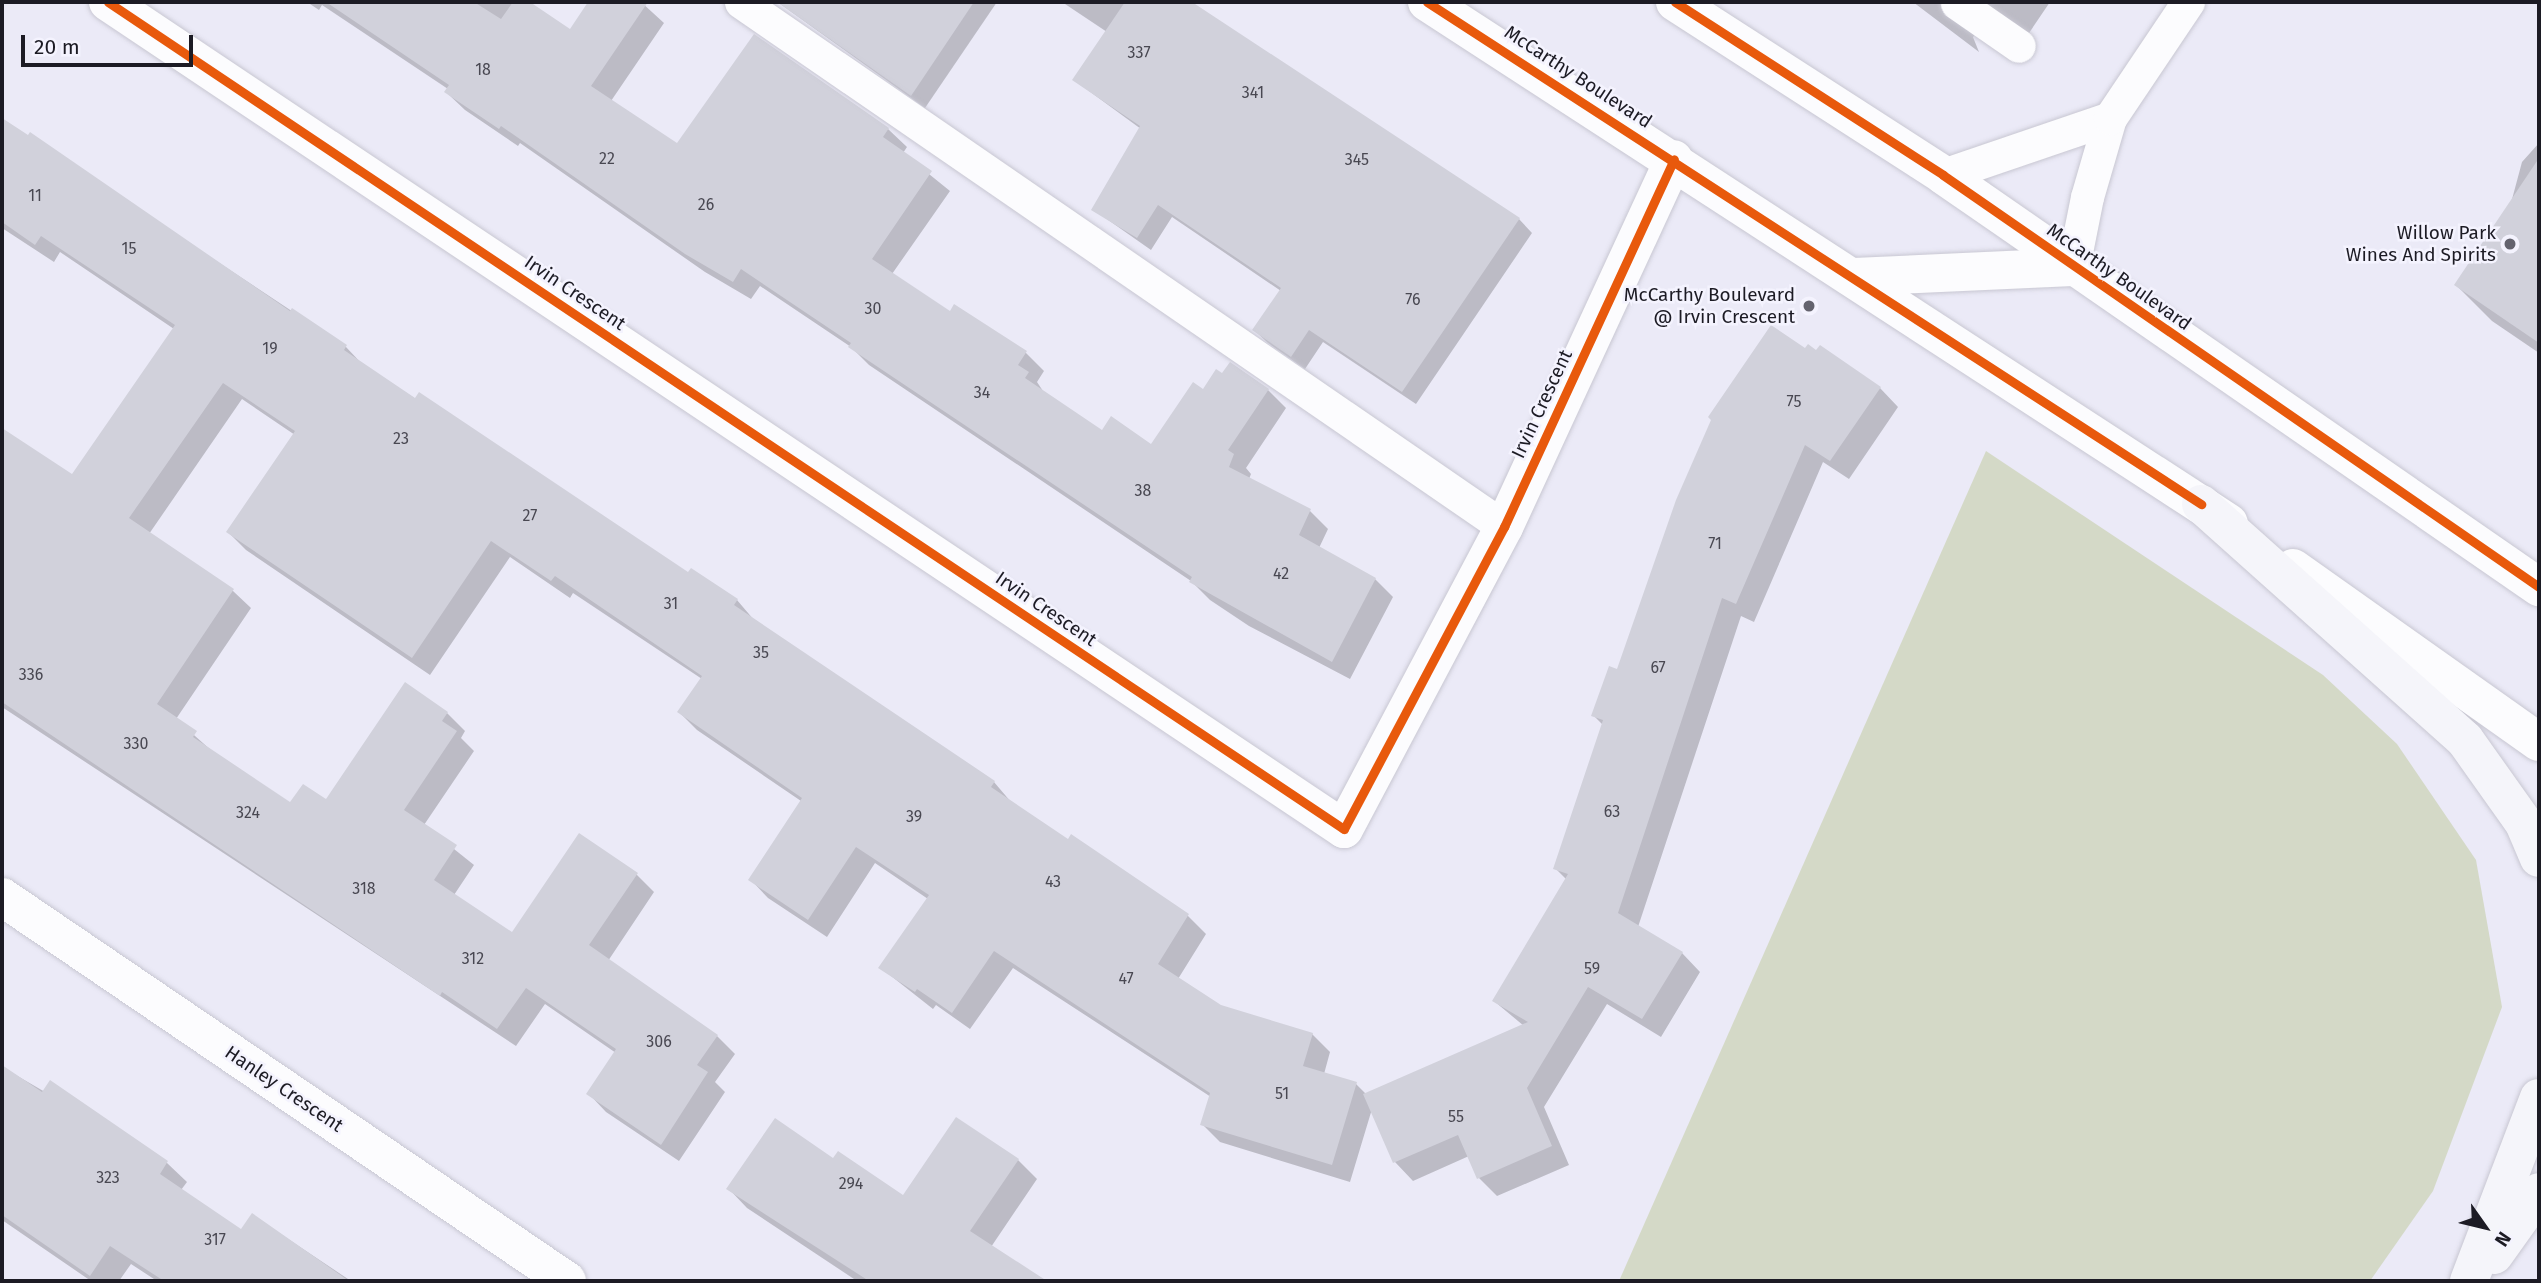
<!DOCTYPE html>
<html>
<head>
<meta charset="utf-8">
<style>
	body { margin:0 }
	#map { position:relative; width:2541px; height:1283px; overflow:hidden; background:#ebeaf7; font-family:"Fira Sans",sans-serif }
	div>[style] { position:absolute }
	.green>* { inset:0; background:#d4d9c7 }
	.shadow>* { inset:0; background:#0003 }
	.building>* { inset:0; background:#d1d1db }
	.roads { filter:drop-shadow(0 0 2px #c8c7d2) drop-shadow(0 0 2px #c8c7d2) }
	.service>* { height:33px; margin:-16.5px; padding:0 16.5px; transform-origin:16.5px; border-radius:16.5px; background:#fcfcfe }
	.minor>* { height:38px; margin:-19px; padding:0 19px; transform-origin:19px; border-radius:19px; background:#fcfcfe }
	.secondary>* { height:38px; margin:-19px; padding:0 19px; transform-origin:19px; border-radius:19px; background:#fcfcfe }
	.primary>* { height:38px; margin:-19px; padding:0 19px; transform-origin:19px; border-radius:19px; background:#f5f5fa }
	.cycleway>* { height:9px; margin:-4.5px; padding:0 4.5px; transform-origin:4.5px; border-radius:4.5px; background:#e8590c }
	.dots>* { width:19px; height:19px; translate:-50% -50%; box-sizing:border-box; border:4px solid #f4f3fe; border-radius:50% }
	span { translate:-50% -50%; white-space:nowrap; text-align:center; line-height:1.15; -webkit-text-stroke:5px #f4f3fe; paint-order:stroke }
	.number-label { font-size:16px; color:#494852 }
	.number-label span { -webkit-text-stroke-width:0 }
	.street-label { font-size:19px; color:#1c1b24 }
	.poi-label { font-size:19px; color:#1c1b24 }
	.right { translate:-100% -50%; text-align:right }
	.frame { position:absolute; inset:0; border:4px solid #1c1b24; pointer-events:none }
	.north { position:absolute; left:2450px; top:1192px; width:70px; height:70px; -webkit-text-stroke:5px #f4f3fe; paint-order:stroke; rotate:124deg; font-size:19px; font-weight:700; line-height:28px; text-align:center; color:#1c1b24 }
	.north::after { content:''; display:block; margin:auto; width:24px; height:32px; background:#1c1b24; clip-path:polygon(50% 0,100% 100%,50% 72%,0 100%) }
	.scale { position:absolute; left:21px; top:35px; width:172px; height:32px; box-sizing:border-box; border:4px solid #1c1b24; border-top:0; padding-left:9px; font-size:21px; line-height:24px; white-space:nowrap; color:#1c1b24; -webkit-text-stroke:5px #f4f3fe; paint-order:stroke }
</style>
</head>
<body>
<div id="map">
	<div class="green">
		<div style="clip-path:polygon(1986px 451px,2323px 675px,2397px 744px,2476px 860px,2502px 1007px,2433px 1191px,2370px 1281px,1619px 1281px)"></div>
	</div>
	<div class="shadow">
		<div style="clip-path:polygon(307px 2px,527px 2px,570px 31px,590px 2px,641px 2px,664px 23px,611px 101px,677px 146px,888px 129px,907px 147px,903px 153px,950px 191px,892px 274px,950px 314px,955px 307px,1026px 353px,1044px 371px,1037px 382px,1045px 394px,1102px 433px,1152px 446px,1204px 391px,1268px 390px,1286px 408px,1246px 468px,1251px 474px,1249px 479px,1310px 511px,1328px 529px,1319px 548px,1375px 579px,1393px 597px,1350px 679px,1249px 626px,1210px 600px,1191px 581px,869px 365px,851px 347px,760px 286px,751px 299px,705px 272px,520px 143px,518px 146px,465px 110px,446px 92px,448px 89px,322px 5px,319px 10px)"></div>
		<div style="clip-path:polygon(997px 2px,925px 108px,779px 3px,779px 2px)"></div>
		<div style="clip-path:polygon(1062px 2px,1189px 2px,1519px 219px,1532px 233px,1416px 404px,1323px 342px,1305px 369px,1268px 343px,1254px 330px,1281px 291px,1172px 217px,1151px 250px,1094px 210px,1141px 129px,1074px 80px,1107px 32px)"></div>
		<div style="clip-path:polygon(1913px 2px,2050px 2px,2027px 36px,1986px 21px,1973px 37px,1979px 52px)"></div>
		<div style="clip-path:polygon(2px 119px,346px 347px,363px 365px,689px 575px,692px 570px,737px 600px,754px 620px,994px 782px,1011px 802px,1068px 841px,1072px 836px,1188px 916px,1206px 934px,1178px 979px,1220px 1006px,1312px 1034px,1330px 1052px,1324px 1074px,1356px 1084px,1366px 1094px,1524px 1026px,1494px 1001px,1567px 880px,1555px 868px,1603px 725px,1593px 715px,1805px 351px,1880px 388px,1898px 407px,1849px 479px,1823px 462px,1754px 622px,1741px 616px,1638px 927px,1682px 953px,1700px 972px,1661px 1037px,1607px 1004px,1544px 1107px,1569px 1165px,1497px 1196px,1479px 1178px,1469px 1156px,1413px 1181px,1395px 1162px,1372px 1109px,1350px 1182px,1220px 1142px,1202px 1124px,1211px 1097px,1013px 968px,970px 1029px,936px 1005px,933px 1009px,881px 968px,928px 899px,875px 863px,827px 937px,768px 898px,751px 880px,801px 801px,697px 730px,679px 712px,702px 679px,573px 593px,570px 598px,510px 557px,430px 675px,246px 550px,228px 532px,295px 435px,242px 399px,149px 534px,233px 591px,251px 608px,176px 719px,213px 752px,291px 805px,326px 802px,447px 713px,465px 731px,461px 738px,474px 751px,424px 825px,474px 865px,454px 895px,513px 935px,636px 874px,654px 892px,608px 961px,717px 1036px,735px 1054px,715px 1082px,725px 1092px,679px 1161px,606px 1112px,589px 1094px,616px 1053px,545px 1004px,516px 1046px,2px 707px,2px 432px,72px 477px,174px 329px,60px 252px,54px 262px,2px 228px)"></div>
		<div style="clip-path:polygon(2539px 143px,2539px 353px,2492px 321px,2456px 285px,2511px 203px,2522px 162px)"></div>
		<div style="clip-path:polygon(2px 1067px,167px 1163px,187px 1182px,181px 1190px,242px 1231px,252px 1215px,351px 1281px,157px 1281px,131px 1264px,119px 1281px,91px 1281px,2px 1220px)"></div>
		<div style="clip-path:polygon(834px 1160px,904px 1198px,1018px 1160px,1037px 1179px,991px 1247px,1044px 1281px,857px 1281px,747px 1208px,728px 1188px)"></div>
	</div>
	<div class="building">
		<div style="clip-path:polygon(326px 2px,474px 2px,501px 19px,513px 2px,530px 2px,570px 29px,588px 2px,648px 2px,591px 86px,677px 143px,754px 34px,889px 128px,883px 137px,932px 171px,872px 259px,950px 311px,954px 304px,1027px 351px,1018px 365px,1029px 372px,1025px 378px,1102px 430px,1111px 416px,1151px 444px,1193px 382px,1203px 389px,1216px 369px,1222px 373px,1230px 362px,1269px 389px,1228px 450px,1234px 454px,1229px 467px,1311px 509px,1299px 535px,1376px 578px,1332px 662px,1189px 582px,1192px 577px,848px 347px,851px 343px,741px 269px,733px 282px,685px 254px,501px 126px,499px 129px,444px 92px,449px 85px)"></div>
		<div style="clip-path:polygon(777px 2px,974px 2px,911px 96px)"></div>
		<div style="clip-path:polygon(1125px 2px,1192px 2px,1520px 218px,1402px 392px,1309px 330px,1291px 357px,1252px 330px,1281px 288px,1158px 205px,1137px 238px,1091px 210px,1140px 126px,1072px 80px)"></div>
		<div style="clip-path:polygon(2px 118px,28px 135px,30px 132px,290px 311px,292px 308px,347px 345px,344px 350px,415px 398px,419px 392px,688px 572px,691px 568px,738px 599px,734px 605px,995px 781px,991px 787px,1068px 839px,1071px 834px,1189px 914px,1158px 964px,1221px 1005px,1313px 1033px,1303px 1066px,1357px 1082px,1332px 1165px,1200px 1125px,1210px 1093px,994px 951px,952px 1013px,917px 989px,915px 992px,878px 968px,929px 895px,856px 847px,808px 920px,748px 880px,802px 798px,677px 712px,702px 676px,555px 576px,551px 581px,491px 541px,412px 658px,226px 532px,295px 431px,223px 383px,129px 518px,234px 589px,157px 704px,197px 731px,193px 737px,290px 802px,303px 784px,326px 799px,405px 682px,448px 712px,442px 721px,457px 731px,404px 810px,457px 845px,434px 880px,512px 932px,579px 833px,638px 873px,589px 945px,718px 1035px,697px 1065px,708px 1072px,661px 1145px,586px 1094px,616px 1049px,526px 988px,497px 1029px,442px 992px,440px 996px,2px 702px,2px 428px,72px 474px,175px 325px,41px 236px,35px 245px,2px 222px)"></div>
		<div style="clip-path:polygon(2539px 158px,2539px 343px,2454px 285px)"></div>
		<div style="clip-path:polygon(1771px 325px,1805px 348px,1808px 344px,1816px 350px,1820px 345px,1881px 387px,1830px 461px,1805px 445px,1736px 604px,1722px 598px,1618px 913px,1683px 952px,1642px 1019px,1588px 987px,1527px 1088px,1552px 1146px,1477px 1179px,1458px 1135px,1393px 1163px,1363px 1094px,1528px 1022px,1492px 1001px,1568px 874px,1553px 869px,1603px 720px,1591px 716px,1609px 666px,1617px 669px,1676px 500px,1711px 420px,1708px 417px)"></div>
		<div style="clip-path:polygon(2px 1065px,42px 1092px,50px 1080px,168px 1161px,160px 1174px,241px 1229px,252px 1213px,349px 1281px,164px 1281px,110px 1246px,90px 1276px,2px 1215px)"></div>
		<div style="clip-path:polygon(956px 1117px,1019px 1159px,970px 1231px,1047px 1281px,869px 1281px,726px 1189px,775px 1118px,833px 1158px,838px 1151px,903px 1195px)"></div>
	</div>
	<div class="roads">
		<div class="service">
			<div style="left:741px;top:2px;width:926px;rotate:34.53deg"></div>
			<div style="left:1957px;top:3px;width:75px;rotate:34.7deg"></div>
			<div style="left:1943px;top:175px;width:176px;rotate:-18.8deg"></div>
			<div style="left:2073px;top:267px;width:71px;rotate:-78.7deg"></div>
			<div style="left:2087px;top:197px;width:82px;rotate:-73.8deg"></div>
			<div style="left:2110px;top:118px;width:140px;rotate:-56.1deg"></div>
		</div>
		<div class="minor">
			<div style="left:108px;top:2px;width:1487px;rotate:33.79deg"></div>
			<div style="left:1344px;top:829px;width:342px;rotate:-62.1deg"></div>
			<div style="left:1504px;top:527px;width:405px;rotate:-65.2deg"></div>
			<div style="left:2px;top:897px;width:683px;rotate:34.2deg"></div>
		</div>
		<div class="secondary">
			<div style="left:1427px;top:2px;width:956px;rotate:33.01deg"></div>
			<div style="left:1675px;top:2px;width:319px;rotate:32.8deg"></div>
			<div style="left:1943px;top:175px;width:725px;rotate:34.66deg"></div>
			<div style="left:1854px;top:277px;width:219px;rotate:-2.6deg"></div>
			<div style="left:2293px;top:568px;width:301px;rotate:35.3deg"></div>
		</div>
		<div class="primary">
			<div style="left:2201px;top:504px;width:354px;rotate:41.8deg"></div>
			<div style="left:2465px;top:740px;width:102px;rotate:54.6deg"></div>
			<div style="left:2524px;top:823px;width:38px;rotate:67deg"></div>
			<div style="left:2494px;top:1255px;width:77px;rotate:-54.5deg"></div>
			<div style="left:2469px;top:1281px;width:196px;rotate:-69.1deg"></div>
		</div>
	</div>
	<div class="cycleway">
		<div style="left:108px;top:2px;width:1487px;rotate:33.79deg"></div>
		<div style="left:1344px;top:829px;width:342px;rotate:-62.1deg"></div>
		<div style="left:1504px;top:527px;width:405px;rotate:-65.2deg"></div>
		<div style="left:1427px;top:2px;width:923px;rotate:32.97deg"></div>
		<div style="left:1675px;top:2px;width:319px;rotate:32.8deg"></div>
		<div style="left:1943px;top:175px;width:725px;rotate:34.66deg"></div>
	</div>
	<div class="dots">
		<div style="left:2510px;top:244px;background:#64636e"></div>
		<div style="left:1809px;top:306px;background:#64636e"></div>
	</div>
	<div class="number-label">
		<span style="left:1139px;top:53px">337</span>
		<span style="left:483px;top:70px">18</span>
		<span style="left:1253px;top:93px">341</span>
		<span style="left:607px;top:159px">22</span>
		<span style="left:1357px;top:160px">345</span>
		<span style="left:35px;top:196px">11</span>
		<span style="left:706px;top:205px">26</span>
		<span style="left:129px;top:249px">15</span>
		<span style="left:1413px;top:300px">76</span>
		<span style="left:873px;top:309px">30</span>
		<span style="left:270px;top:349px">19</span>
		<span style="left:982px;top:393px">34</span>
		<span style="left:1794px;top:402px">75</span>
		<span style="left:401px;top:439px">23</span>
		<span style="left:1143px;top:491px">38</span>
		<span style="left:530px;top:516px">27</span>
		<span style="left:1715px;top:544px">71</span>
		<span style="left:1281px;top:574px">42</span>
		<span style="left:671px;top:604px">31</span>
		<span style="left:761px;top:653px">35</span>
		<span style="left:1658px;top:668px">67</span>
		<span style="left:31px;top:675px">336</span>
		<span style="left:136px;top:744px">330</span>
		<span style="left:1612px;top:812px">63</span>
		<span style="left:248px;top:813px">324</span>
		<span style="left:914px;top:817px">39</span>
		<span style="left:1053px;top:882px">43</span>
		<span style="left:364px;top:889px">318</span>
		<span style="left:473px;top:959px">312</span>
		<span style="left:1592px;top:969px">59</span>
		<span style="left:1126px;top:979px">47</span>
		<span style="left:659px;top:1042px">306</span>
		<span style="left:1282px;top:1094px">51</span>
		<span style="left:1456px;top:1117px">55</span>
		<span style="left:108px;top:1178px">323</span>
		<span style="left:851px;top:1184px">294</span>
		<span style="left:215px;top:1240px">317</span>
	</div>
	<div class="street-label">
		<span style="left:1578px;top:77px;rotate:33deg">McCarthy Boulevard</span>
		<span style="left:2119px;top:277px;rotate:35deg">McCarthy Boulevard</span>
		<span style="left:575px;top:293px;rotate:34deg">Irvin Crescent</span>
		<span style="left:1542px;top:404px;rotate:-65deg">Irvin Crescent</span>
		<span style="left:1046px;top:609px;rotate:34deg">Irvin Crescent</span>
		<span style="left:284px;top:1089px;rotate:34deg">Hanley Crescent</span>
	</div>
	<div class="poi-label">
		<span class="right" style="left:2496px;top:244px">Willow Park<br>Wines And Spirits</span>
		<span class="right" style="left:1795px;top:306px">McCarthy Boulevard<br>@ Irvin Crescent</span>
	</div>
	<div class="frame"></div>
	<div class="north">N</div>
	<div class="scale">20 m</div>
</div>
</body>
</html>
